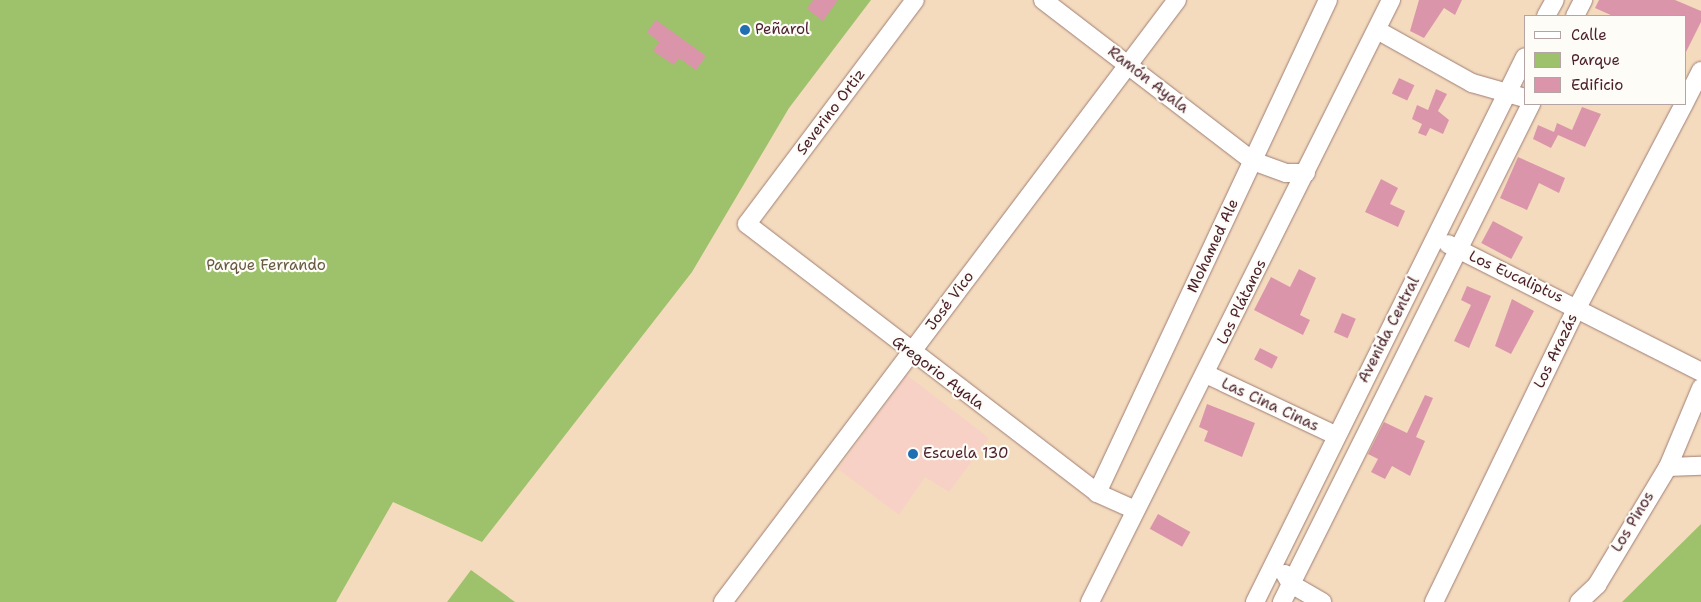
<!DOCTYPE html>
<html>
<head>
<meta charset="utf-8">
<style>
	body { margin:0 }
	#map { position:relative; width:1701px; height:602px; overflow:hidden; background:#f4dbbe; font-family:"Shantell Sans",sans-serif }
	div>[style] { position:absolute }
	.built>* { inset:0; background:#f7d1c6 }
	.green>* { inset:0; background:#9ec16b }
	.building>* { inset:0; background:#db95ab; transform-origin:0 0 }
	.roads { filter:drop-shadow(0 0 1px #9f7d74) drop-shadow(0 0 1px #9f7d74) }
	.minor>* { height:18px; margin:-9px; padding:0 9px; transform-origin:9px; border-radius:9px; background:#fff }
	.dots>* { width:14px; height:14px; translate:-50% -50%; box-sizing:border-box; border:2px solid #fdfcf7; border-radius:50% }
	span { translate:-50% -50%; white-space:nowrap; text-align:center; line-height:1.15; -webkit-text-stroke:4.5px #fdfcf7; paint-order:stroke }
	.poi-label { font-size:15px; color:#4a1f2b }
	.left { translate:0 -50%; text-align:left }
	.street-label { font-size:15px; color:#4a1f2b }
	.park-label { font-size:15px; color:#675841 }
	.legend { position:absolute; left:1524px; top:15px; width:162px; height:90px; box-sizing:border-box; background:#fdfcf7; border:1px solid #b5a4a5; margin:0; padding:6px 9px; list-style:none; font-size:15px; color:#4a1f2b }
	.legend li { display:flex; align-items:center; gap:10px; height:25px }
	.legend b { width:25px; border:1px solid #b5a4a5 }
</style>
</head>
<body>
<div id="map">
	<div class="built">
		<div style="clip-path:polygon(907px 375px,989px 438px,949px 492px,925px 477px,899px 515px,838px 469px)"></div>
	</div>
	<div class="green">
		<div style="clip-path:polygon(0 0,871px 0,789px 108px,692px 272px,482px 542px,393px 502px,336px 602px,0 602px)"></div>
		<div style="clip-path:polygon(1701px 524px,1701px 602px,1622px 602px)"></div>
		<div style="clip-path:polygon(471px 570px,515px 602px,447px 602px)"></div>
	</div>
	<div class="building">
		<div style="clip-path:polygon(813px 0,838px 0,823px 21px,807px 9px)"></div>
		<div style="clip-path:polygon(1419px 0,1462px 0,1455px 15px,1444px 8px,1424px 38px,1410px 31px)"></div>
		<div style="clip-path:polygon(1599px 0,1675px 0,1701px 11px,1701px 22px,1685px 54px,1685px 16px,1613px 16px,1595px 8px)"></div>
		<div style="clip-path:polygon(656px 20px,706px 56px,696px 70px,679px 58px,674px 65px,653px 51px,659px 42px,647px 32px)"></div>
		<div style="left:1399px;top:78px;width:17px;height:17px;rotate:25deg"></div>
		<div style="clip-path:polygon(1436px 89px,1447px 94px,1438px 111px,1449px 120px,1443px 134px,1430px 128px,1426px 136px,1418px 133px,1422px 124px,1412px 119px,1417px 105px,1428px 110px)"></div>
		<div style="clip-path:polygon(1582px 107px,1601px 114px,1585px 147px,1558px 135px,1551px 148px,1533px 139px,1538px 125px,1554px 132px,1557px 123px,1572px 130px)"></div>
		<div style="clip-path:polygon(1518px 157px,1565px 178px,1559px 193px,1539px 183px,1527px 210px,1500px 198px)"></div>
		<div style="clip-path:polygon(1381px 179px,1398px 188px,1390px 204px,1405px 211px,1398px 227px,1365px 212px)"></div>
		<div style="left:1493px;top:221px;width:34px;height:25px;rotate:28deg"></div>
		<div style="clip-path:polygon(1299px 269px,1316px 278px,1300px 315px,1310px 320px,1303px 335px,1254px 310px,1271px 277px,1290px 287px)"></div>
		<div style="clip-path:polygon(1467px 286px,1491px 296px,1469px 348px,1454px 341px,1471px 305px,1461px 300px)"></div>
		<div style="clip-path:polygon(1512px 299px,1534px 311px,1511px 354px,1495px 346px)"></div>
		<div style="left:1342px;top:313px;width:15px;height:21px;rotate:23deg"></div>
		<div style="left:1260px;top:348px;width:20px;height:13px;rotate:27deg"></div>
		<div style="clip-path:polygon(1425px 395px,1433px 398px,1416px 437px,1425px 441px,1410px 476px,1392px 466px,1385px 479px,1371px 472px,1378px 459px,1368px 454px,1384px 422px,1407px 433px)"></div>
		<div style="clip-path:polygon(1207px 404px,1255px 423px,1242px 457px,1204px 441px,1208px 431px,1199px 427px)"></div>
		<div style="left:1158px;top:514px;width:37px;height:17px;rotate:29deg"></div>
	</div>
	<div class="roads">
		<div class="minor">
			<div style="left:915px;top:0;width:280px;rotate:126.9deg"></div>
			<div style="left:747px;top:224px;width:441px;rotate:37.5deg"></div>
			<div style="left:1097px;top:493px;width:42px;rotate:24.1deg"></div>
			<div style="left:1043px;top:0;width:265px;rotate:37.5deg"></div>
			<div style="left:1253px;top:161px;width:35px;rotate:20deg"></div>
			<div style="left:1286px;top:173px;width:20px"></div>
			<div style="left:1546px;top:16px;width:18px;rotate:-61deg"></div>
			<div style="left:1575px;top:16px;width:18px;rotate:-63deg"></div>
			<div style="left:1377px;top:30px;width:109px;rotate:29.2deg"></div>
			<div style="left:1472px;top:83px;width:55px;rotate:15.8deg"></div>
			<div style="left:1685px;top:102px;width:35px;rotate:-63deg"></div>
			<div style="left:1448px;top:244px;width:284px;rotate:26.8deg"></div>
			<div style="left:1206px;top:374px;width:143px;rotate:25.3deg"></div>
			<div style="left:1668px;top:467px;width:86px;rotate:-67.3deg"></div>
			<div style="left:1097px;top:493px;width:544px;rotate:-64.89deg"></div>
			<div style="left:1285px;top:574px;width:12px;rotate:59deg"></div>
			<div style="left:1291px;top:584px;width:36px;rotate:30deg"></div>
			<div style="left:723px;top:602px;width:754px;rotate:-52.98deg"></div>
			<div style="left:1090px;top:602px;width:673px;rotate:-63.43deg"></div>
			<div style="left:1255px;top:602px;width:608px;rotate:-63.65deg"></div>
			<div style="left:1282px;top:602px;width:557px;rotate:-63.43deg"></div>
			<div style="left:1434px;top:602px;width:329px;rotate:-64.1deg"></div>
			<div style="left:1578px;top:306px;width:228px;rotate:-62.3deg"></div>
			<div style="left:1579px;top:602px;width:25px;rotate:-43deg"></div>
			<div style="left:1597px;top:585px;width:138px;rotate:-59deg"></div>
			<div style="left:1668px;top:467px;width:33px;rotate:-2deg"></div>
		</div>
	</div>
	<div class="dots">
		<div style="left:745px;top:30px;background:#1f6fb2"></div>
		<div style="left:913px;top:454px;background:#1f6fb2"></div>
	</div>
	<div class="poi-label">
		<span class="left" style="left:755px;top:30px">Peñarol</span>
		<span class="left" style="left:923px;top:454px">Escuela 130</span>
	</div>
	<div class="street-label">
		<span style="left:1148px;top:80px;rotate:38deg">Ramón Ayala</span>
		<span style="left:831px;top:112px;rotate:-53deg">Severino Ortiz</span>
		<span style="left:1213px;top:246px;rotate:-65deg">Mohamed Ale</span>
		<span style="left:1516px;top:277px;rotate:25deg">Los Eucaliptus</span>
		<span style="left:950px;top:301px;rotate:-53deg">José Vico</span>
		<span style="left:1242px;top:302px;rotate:-64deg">Los Plátanos</span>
		<span style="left:1389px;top:330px;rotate:-63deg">Avenida Central</span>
		<span style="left:1556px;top:351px;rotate:-64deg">Los Arazás</span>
		<span style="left:938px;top:373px;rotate:37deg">Gregorio Ayala</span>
		<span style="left:1270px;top:405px;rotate:25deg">Las Cina Cinas</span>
		<span style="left:1633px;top:522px;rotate:-59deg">Los Pinos</span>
	</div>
	<div class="park-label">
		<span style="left:266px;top:266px">Parque Ferrando</span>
	</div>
	<ul class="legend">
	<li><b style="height:6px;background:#fff"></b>Calle</li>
	<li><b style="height:14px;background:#9ec16b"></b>Parque</li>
	<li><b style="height:14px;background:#db95ab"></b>Edificio</li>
	</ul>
</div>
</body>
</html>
